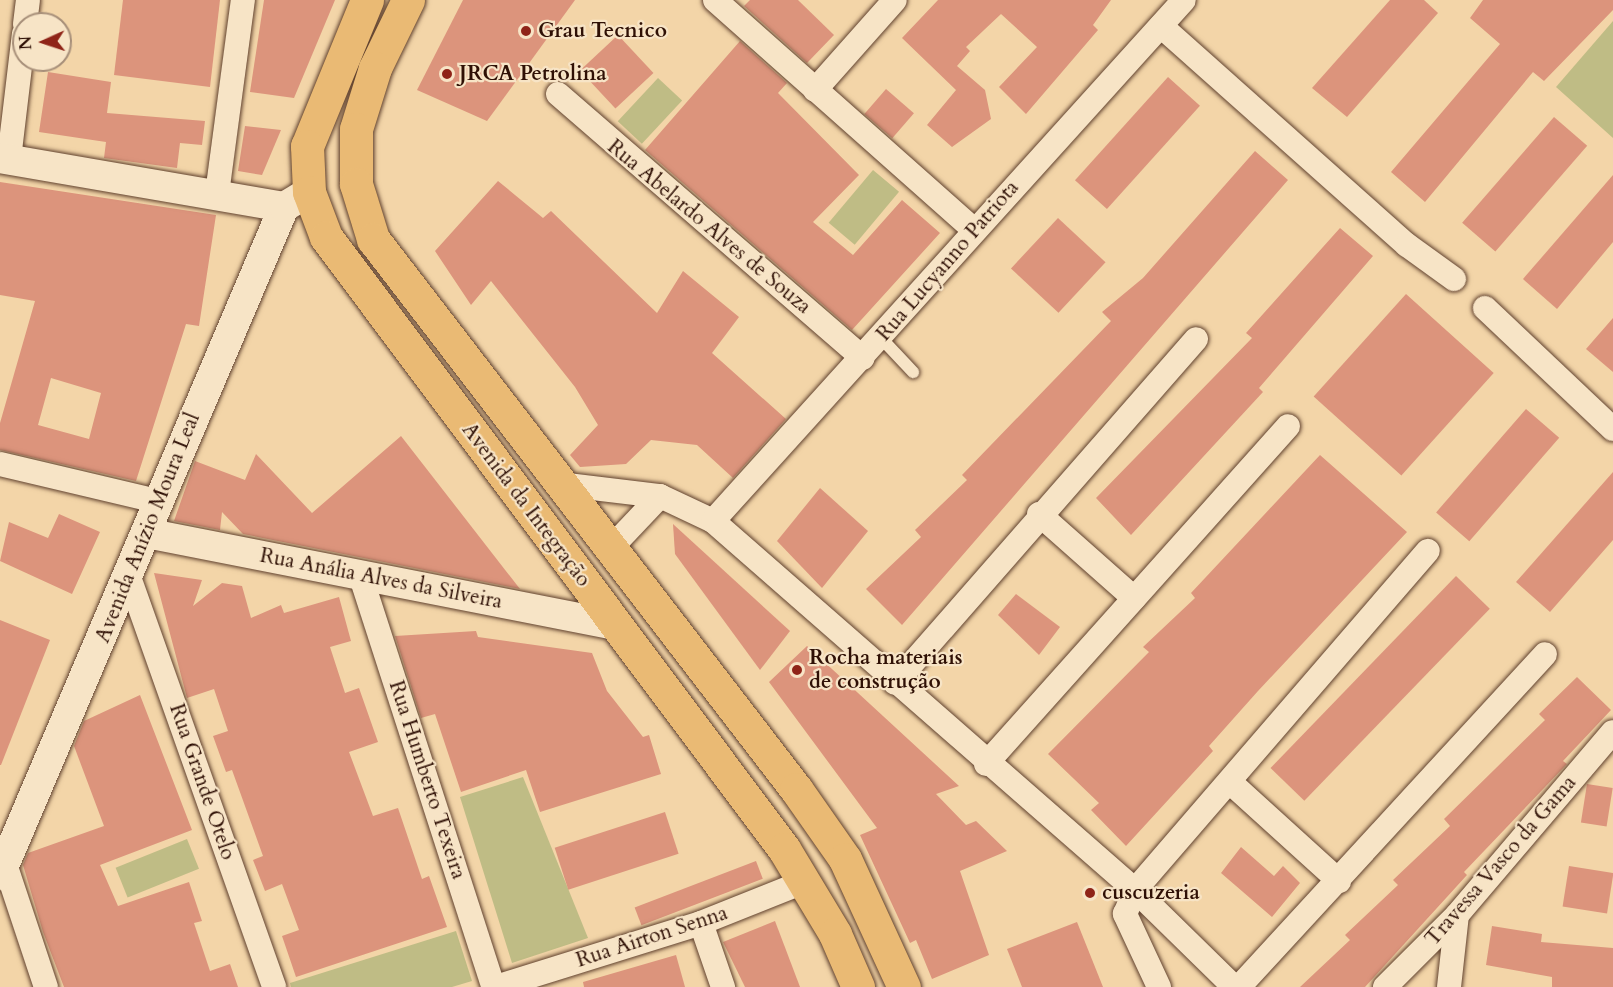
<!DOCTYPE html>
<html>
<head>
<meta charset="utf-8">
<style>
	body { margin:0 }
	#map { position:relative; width:1613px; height:987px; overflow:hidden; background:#f3d5a8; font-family:Cardo,serif }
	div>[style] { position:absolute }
	.green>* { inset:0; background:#bfbc85; transform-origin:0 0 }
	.building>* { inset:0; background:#dc947c; transform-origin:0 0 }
	.roads { filter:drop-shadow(0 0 2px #60412e) drop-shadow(0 0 2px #60412e) }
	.service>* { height:12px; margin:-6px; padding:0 6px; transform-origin:6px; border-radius:6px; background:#f7e4c6 }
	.minor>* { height:24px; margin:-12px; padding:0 12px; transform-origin:12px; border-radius:12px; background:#f7e4c6 }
	.tertiary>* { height:30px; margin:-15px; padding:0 15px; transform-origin:15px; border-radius:15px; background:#f7e4c6 }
	.primary>* { height:33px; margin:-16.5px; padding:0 16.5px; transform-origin:16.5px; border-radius:16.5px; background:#eaba74 }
	.dots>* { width:16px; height:16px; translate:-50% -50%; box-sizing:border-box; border:3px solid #f7e4c6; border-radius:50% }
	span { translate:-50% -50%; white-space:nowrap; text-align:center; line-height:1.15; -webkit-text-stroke:4.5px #f7e4c6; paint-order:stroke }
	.poi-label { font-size:21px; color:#2f1005; font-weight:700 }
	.left { translate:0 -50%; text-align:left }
	.street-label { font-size:21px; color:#2f1005 }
	.north { position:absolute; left:12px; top:12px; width:60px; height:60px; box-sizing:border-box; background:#f7e4c6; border:2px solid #a78f79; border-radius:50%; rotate:267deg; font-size:16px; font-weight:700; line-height:24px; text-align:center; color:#2f1005 }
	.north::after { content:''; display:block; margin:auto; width:21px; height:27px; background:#8f2418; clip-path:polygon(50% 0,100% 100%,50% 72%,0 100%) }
</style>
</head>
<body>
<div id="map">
	<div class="green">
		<div style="clip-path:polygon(1613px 21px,1613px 138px,1556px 87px)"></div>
		<div style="left:658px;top:78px;width:33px;height:59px;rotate:43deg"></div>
		<div style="left:873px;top:170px;width:34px;height:69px;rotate:40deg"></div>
		<div style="clip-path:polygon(523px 777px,588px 938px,512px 963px,460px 797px)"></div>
		<div style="left:187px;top:839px;width:32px;height:77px;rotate:68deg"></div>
		<div style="clip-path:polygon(456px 931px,472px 981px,452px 987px,291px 987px,290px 983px)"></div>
	</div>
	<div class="building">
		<div style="clip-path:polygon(123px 0,220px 0,210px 87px,114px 75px)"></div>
		<div style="clip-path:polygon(264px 0,335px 0,294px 98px,250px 92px)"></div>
		<div style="clip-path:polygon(463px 0,575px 0,487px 121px,417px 90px)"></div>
		<div style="clip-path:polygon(750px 0,798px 0,834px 35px,807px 63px,744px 6px)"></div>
		<div style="clip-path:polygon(938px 0,1111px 0,1093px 25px,1098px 30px,1026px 114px,999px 87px,1037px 47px,1001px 14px,966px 47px,970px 51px,957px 66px,985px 90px,991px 119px,952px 147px,927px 125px,956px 90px,902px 38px)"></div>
		<div style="clip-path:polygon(1390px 0,1424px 0,1438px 13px,1347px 117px,1312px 88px)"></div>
		<div style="clip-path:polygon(1483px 0,1613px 0,1613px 10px,1544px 81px,1533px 72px,1425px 202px,1391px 172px,1500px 44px,1470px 18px)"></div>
		<div style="left:618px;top:35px;width:52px;height:52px;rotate:47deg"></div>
		<div style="clip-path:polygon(740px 41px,787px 83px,778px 93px,859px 175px,813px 222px,853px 255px,902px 200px,940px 233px,852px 330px,645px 150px)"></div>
		<div style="clip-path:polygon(48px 72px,111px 82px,107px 113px,205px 121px,202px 145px,180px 143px,177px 168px,104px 158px,106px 142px,39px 132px)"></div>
		<div style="left:1168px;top:77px;width:43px;height:139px;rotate:42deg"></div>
		<div style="left:886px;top:89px;width:37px;height:33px;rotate:41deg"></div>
		<div style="left:1554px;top:117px;width:44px;height:140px;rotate:41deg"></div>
		<div style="clip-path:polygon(245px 126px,281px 130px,262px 175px,238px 171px)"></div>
		<div style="clip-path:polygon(1255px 151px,1288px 180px,902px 625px,866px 589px,921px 537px,915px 530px,967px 480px,962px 475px,1111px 321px,1102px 312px,1143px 278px)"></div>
		<div style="clip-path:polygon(1613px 175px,1613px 242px,1557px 309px,1523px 279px)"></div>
		<div style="clip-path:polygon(498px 181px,543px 218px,551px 211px,657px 313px,683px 271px,739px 317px,712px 353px,786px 419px,733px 478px,697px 445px,651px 440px,626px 464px,580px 467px,570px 455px,598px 425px,575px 387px,491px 281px,471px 305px,435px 251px)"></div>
		<div style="clip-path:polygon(evenodd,0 182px,216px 215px,199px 326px,186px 324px,136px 481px,0 450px,0 423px,35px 301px,0 295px,0 182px,51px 378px,101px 393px,89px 439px,38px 425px,51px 378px)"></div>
		<div style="left:1058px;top:218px;width:65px;height:69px;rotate:43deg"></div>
		<div style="clip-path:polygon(1340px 228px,1373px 256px,1259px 388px,1263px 392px,1131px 535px,1096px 498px,1252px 338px,1246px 333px)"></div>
		<div style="left:1406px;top:294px;width:118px;height:138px;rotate:42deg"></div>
		<div style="clip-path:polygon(1613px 318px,1613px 372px,1586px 349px)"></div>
		<div style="left:1526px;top:409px;width:44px;height:137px;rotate:41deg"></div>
		<div style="clip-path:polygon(401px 436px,520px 589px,243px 534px,222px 512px,220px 530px,174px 521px,195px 461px,245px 480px,256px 454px,312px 513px)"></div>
		<div style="clip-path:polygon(1320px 455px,1407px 532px,1258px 691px,1209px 746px,1213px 751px,1126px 846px,1091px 810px,1099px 803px,1048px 754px,1149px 652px,1143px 647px,1195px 598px,1191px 593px)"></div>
		<div style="clip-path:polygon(1613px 472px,1613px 540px,1550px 612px,1516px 582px)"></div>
		<div style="clip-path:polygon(820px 488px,868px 531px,822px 588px,777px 541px)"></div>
		<div style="clip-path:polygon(59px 514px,100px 532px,72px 594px,0 561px,9px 522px,48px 538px)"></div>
		<div style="clip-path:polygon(673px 524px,790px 631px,760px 670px,675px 554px)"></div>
		<div style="clip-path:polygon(154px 573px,202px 580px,193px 606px,222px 583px,242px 586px,251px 618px,281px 605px,284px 613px,339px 597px,351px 641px,330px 647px,345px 693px,359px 688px,378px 742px,349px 752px,373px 816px,398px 808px,422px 879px,429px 876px,447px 927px,296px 977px,282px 936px,299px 930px,282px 884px,265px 891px,253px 860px,263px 856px,232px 770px,226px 772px,213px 736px,228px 731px,214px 689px,187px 698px)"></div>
		<div style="left:1456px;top:576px;width:47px;height:267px;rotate:44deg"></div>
		<div style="clip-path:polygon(1016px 594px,1060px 627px,1039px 655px,998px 615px)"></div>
		<div style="clip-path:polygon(0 620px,50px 640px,1px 765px,0 765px)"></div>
		<div style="clip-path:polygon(476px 631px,478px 637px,592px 653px,607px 691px,643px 737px,649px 735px,661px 774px,540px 812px,526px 770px,461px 792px,435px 714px,421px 718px,395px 636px)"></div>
		<div style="clip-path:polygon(807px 646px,959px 786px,936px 794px,966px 825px,976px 821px,1007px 851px,960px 871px,989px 955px,932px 979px,916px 940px,910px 943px,860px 835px,877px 828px,769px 682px)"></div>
		<div style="clip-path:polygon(1577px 677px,1611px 710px,1563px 761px,1567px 764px,1464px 872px,1467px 875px,1365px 987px,1300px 987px,1350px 940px,1345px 935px,1398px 885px,1393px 880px,1450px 826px,1444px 819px,1545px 720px,1539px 714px)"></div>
		<div style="clip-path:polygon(140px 695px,192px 830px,100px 865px,118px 906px,189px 882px,202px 921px,194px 923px,210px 971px,230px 964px,238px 987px,64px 987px,43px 932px,23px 865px,28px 853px,104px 826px,74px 746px,84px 721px)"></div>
		<div style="left:1587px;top:784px;width:26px;height:39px;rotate:9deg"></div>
		<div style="left:665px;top:812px;width:44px;height:116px;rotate:72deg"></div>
		<div style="clip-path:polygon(1241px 847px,1274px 876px,1283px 866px,1300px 883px,1272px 917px,1221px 873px)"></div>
		<div style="left:756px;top:861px;width:19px;height:130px;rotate:69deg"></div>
		<div style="left:1569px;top:866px;width:45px;height:41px;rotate:9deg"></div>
		<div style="clip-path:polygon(775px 921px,800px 987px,745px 987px,723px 942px)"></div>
		<div style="clip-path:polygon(1077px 922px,1103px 987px,1022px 987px,1007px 949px)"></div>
		<div style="clip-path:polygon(1492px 926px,1542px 934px,1541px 942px,1613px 948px,1613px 987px,1552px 987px,1552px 977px,1486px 965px)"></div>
		<div style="clip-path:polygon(676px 955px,685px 987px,584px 987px,583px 982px)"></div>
	</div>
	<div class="roads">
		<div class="service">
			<div style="left:881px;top:338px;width:47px;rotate:46.7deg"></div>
		</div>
		<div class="minor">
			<div style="left:715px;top:0;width:345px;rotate:41.6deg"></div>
			<div style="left:25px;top:24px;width:24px;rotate:-83deg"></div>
			<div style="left:1161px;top:26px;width:329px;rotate:41.7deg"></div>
			<div style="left:1407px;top:245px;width:58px;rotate:35.9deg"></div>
			<div style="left:815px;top:90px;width:120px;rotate:-48.4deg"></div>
			<div style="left:558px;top:94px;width:403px;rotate:40.9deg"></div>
			<div style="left:9px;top:159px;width:126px;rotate:-83.2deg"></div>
			<div style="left:217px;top:194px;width:196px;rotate:-82.4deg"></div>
			<div style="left:1485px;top:308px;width:176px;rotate:43.4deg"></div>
			<div style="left:0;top:464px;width:161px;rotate:13.3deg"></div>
			<div style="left:559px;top:484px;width:102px;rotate:6.8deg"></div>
			<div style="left:660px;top:496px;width:59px;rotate:25.3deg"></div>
			<div style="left:713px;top:521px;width:561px;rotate:41.17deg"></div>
			<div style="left:1135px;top:890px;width:139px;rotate:44.4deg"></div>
			<div style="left:1039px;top:514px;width:127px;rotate:41.5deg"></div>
			<div style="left:713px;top:521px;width:702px;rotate:-47.89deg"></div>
			<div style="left:609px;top:550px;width:74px;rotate:-46.6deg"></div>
			<div style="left:360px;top:574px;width:434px;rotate:72.1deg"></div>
			<div style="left:129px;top:577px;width:435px;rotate:70.5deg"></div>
			<div style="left:895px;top:683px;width:457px;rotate:-48.8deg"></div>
			<div style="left:986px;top:764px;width:453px;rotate:-48.2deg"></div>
			<div style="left:1231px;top:783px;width:146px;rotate:42.2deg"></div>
			<div style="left:5px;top:864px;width:130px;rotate:71.6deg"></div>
			<div style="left:701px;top:923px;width:68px;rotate:71deg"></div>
			<div style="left:496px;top:987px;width:215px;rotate:-17.3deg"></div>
			<div style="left:701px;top:923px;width:113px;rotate:-21.8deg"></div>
			<div style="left:1159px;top:987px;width:81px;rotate:-115deg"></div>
			<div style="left:1125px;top:914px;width:26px;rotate:-67deg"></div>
			<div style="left:1135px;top:890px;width:448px;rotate:-49.2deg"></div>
			<div style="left:1239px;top:987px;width:452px;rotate:-47.4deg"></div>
			<div style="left:1385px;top:987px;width:102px;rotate:-45deg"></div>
			<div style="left:1457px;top:915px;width:240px;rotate:-49.6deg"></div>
			<div style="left:1449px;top:987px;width:72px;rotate:-83.7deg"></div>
		</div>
		<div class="tertiary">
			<div style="left:0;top:158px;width:288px;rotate:9.8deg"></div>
			<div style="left:146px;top:533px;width:479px;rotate:11.1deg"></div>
			<div style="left:0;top:875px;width:726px;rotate:-66.97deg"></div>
			<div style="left:284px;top:207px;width:29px;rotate:-31deg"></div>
		</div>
		<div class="primary">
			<div style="left:367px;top:0;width:158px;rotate:112.3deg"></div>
			<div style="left:307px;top:146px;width:46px;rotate:87.5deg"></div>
			<div style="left:309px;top:192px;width:48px;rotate:69.3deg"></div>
			<div style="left:326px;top:237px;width:764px;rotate:53.19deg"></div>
			<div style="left:784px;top:849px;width:99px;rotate:59deg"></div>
			<div style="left:835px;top:934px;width:58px;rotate:66.5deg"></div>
			<div style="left:408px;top:0;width:76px;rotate:115.9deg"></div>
			<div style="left:375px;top:68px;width:64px;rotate:107.3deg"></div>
			<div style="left:356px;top:129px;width:55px;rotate:90deg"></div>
			<div style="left:356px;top:184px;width:58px;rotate:72.8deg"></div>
			<div style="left:373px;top:239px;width:694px;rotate:52.44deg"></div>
			<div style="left:796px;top:789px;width:85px;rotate:55deg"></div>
			<div style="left:845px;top:859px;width:141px;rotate:65.3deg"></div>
		</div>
	</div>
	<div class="dots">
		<div style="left:526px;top:31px;background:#8f2418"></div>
		<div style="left:447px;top:74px;background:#8f2418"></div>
		<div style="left:797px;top:670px;background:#8f2418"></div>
		<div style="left:1090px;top:893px;background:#8f2418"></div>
	</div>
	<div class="poi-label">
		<span class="left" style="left:538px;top:31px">Grau Tecnico</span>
		<span class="left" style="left:459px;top:74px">JRCA Petrolina</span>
		<span class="left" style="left:809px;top:670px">Rocha materiais<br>de construção</span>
		<span class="left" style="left:1102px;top:893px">cuscuzeria</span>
	</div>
	<div class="street-label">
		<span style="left:709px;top:227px;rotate:40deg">Rua Abelardo Alves de Souza</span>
		<span style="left:948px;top:261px;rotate:-49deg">Rua Lucyanno Patriota</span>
		<span style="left:526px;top:505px;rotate:53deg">Avenida da Integração</span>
		<span style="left:148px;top:528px;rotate:-68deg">Avenida Anízio Moura Leal</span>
		<span style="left:381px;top:579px;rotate:11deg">Rua Anália Alves da Silveira</span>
		<span style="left:427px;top:780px;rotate:72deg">Rua Humberto Texeira</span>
		<span style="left:202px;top:782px;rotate:71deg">Rua Grande Otelo</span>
		<span style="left:1501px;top:861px;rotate:-49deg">Travessa Vasco da Gama</span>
		<span style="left:652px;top:937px;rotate:-18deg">Rua Airton Senna</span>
	</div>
	<div class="north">N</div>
</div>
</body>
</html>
